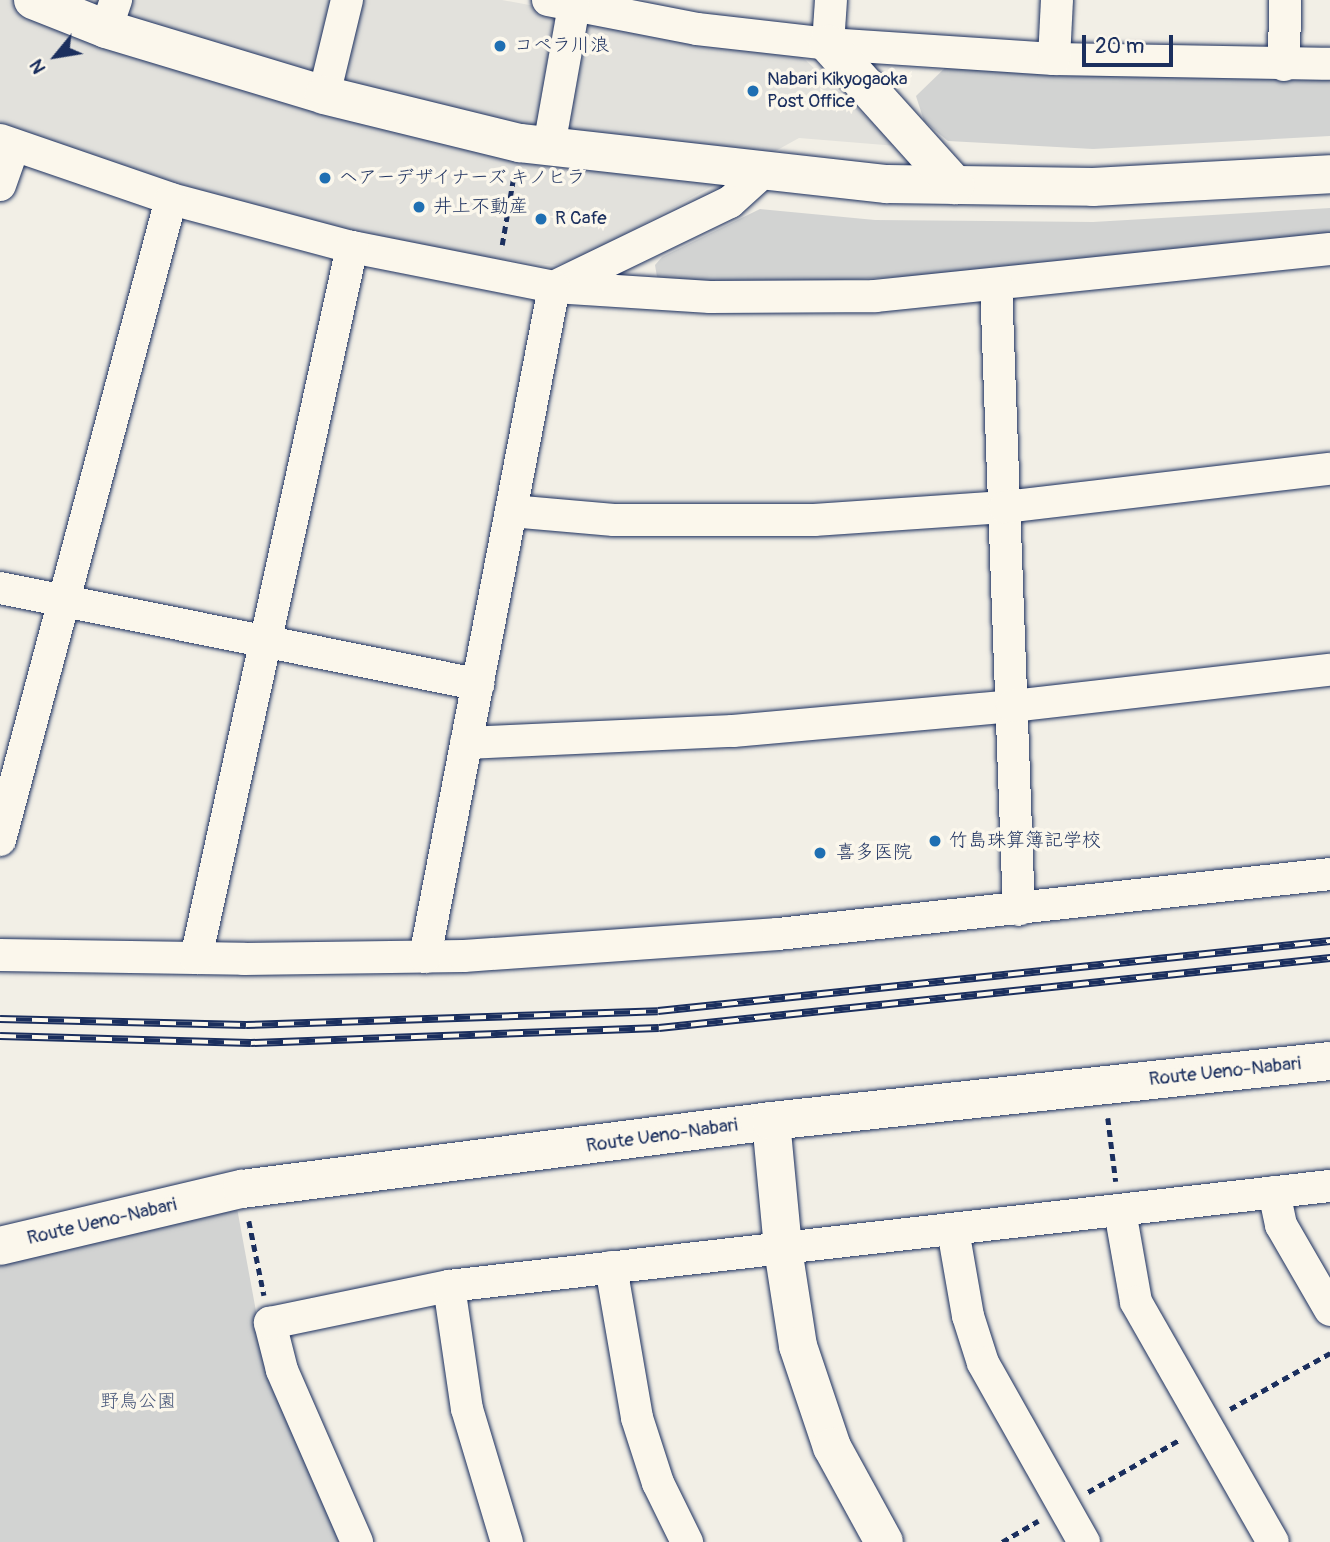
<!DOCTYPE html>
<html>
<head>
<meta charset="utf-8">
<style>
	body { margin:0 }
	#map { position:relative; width:1330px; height:1542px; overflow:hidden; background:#f2efe6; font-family:Pangolin,"Klee One",sans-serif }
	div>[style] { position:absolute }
	.built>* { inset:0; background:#e2e1dc }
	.green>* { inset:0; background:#d2d3d2 }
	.path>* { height:4.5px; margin-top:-2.25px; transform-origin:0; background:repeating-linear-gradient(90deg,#1b2f5e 0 7px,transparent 0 12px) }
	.roads { filter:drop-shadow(0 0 2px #1b2f5e) drop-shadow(0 0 2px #1b2f5e) }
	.street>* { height:32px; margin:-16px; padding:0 16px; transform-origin:16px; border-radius:16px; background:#fbf7ec }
	.secondary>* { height:38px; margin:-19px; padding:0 19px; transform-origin:19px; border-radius:19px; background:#fbf7ec }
	.primary>* { height:38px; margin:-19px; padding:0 19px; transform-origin:19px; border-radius:19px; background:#fbf7ec }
	.rail>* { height:8px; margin-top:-4px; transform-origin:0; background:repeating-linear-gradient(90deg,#fbf7ec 0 16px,#1b2f5e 0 32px); box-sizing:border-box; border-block:2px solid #1b2f5e }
	.dots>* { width:19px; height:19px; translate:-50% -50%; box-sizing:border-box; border:4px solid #fbf7ec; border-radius:50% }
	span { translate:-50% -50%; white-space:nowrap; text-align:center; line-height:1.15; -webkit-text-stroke:7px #fbf7ec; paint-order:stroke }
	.poi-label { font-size:19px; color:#1b2f5e }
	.left { translate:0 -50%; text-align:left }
	.street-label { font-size:19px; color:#1b2f5e }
	.park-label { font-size:19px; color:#49587b }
	.north { position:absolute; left:21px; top:21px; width:70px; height:70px; -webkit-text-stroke:5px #fbf7ec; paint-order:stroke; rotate:240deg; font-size:19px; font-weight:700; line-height:28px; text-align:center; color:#1b2f5e }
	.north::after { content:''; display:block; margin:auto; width:24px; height:32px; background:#1b2f5e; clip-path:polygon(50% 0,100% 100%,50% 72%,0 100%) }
	.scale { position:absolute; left:1082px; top:35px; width:91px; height:32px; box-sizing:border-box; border:4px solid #1b2f5e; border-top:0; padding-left:9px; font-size:21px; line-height:24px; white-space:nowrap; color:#1b2f5e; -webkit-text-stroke:5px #fbf7ec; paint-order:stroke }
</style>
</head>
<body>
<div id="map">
	<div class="built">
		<div style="clip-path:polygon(0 0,502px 0,801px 56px,897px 146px,799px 138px,584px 257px,555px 265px,448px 253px,358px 234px,139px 173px,0 123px)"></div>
	</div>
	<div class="green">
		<div style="clip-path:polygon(949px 64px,1330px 75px,1330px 136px,1093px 149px,948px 141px,924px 121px,916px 96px)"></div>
		<div style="clip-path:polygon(1330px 208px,1330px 233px,960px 274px,757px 284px,657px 277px,655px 265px,662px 257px,760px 209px,875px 220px,1093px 222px)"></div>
		<div style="clip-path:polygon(237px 1208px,260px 1333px,339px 1542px,0 1542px,0 1261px)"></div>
	</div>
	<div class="path">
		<div style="left:502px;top:245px;width:72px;rotate:-80.4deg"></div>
		<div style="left:1108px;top:1118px;width:64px;rotate:82.9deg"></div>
		<div style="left:249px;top:1221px;width:76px;rotate:78.5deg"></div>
		<div style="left:1230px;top:1409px;width:115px;rotate:-29.2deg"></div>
		<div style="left:1088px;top:1492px;width:107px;rotate:-29.7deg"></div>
		<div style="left:1002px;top:1542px;width:42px;rotate:-30.3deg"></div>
	</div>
	<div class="roads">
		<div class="street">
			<div style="left:548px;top:0;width:152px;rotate:11deg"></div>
			<div style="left:697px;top:29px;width:132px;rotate:6.5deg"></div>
			<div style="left:828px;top:44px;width:226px;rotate:3.8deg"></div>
			<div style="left:1054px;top:59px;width:276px;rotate:1deg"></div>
			<div style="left:106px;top:29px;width:31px;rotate:-71deg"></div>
			<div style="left:828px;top:44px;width:44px;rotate:-86.1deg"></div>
			<div style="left:1054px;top:59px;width:59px;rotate:-87.1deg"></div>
			<div style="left:1284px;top:65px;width:65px;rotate:-89.1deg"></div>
			<div style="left:324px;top:95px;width:98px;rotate:-76.4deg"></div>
			<div style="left:0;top:140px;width:181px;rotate:19deg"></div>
			<div style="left:171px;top:199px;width:187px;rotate:14.9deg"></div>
			<div style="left:352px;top:247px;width:206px;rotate:11.2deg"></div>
			<div style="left:554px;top:287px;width:156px;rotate:3.7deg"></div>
			<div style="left:710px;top:297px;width:165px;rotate:-0.3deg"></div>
			<div style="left:875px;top:296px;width:457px;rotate:-5.9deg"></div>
			<div style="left:549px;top:146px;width:142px;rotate:-79.9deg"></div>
			<div style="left:0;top:185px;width:42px;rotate:-70.7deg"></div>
			<div style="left:996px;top:284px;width:626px;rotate:87.9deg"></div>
			<div style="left:556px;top:286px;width:193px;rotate:-25.8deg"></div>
			<div style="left:730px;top:202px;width:45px;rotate:-42.3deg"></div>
			<div style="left:511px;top:511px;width:103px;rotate:5deg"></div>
			<div style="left:614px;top:520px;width:200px"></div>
			<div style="left:814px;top:520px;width:191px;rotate:-3.9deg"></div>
			<div style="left:1005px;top:507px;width:327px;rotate:-6.7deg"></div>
			<div style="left:0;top:588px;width:488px;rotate:11.4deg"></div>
			<div style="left:466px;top:743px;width:267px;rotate:-2.6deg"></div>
			<div style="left:733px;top:731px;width:280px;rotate:-5.1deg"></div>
			<div style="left:1012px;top:706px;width:320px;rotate:-6.5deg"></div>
			<div style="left:0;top:840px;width:663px;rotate:-75.06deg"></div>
			<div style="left:0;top:955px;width:244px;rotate:0.9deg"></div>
			<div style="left:244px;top:959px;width:220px;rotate:-0.8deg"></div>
			<div style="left:464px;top:956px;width:315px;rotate:-4deg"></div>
			<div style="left:778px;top:934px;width:555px;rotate:-6.2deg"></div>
			<div style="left:425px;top:957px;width:682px;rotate:-79.1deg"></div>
			<div style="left:196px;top:958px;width:728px;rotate:-77.62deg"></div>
			<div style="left:1274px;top:1192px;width:34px;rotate:78deg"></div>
			<div style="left:1281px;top:1225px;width:98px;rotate:60deg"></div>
			<div style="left:1120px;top:1211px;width:92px;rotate:80deg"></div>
			<div style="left:1136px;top:1302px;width:276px;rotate:60.3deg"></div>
			<div style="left:953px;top:1230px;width:87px;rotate:80.1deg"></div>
			<div style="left:968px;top:1316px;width:49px;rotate:72.3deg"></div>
			<div style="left:983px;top:1363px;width:206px;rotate:60.6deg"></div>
			<div style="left:611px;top:1267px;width:153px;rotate:80.2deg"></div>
			<div style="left:637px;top:1418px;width:68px;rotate:72.1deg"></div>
			<div style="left:658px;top:1483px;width:66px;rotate:63.8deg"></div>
			<div style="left:449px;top:1286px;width:124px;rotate:81.7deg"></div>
			<div style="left:467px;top:1409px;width:139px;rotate:73.3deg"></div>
			<div style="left:357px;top:1542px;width:188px;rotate:-113.6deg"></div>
			<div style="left:282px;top:1370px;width:49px;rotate:-104.3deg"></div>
			<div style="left:270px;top:1323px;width:183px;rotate:-11.7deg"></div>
			<div style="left:449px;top:1286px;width:887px;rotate:-6.48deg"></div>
		</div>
		<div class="secondary">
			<div style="left:33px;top:0;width:79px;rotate:21.7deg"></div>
			<div style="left:106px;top:29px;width:228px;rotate:16.8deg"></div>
			<div style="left:324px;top:95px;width:202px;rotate:13.8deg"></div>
			<div style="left:520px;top:143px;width:369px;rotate:6.4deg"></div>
			<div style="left:887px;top:184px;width:206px;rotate:0.8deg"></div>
			<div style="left:1093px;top:187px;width:237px;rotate:-3.1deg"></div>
			<div style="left:828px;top:44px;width:190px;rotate:48deg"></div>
			<div style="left:771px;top:1121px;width:129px;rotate:84.6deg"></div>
			<div style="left:783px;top:1249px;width:98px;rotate:81.2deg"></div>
			<div style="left:798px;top:1346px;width:107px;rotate:71.4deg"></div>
			<div style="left:832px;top:1447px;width:108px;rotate:61.3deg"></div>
		</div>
		<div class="primary">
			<div style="left:0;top:1246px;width:249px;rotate:-13.3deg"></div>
			<div style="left:242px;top:1189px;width:533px;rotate:-7.32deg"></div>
			<div style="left:771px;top:1121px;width:562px;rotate:-6.13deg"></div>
		</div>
	</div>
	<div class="rail">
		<div style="left:0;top:1019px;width:246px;rotate:1.4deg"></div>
		<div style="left:246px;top:1025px;width:412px;rotate:-1.9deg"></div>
		<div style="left:658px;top:1011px;width:676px;rotate:-5.95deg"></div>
		<div style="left:0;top:1036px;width:251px;rotate:1.6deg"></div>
		<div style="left:251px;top:1043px;width:408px;rotate:-2.1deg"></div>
		<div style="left:659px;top:1028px;width:675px;rotate:-5.96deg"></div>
	</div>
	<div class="dots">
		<div style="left:500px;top:46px;background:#1f6fb2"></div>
		<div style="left:753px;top:91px;background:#1f6fb2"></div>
		<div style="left:325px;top:178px;background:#1f6fb2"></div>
		<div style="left:419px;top:207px;background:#1f6fb2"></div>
		<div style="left:541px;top:219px;background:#1f6fb2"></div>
		<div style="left:935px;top:841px;background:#1f6fb2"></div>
		<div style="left:820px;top:853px;background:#1f6fb2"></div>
	</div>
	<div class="poi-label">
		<span class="left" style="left:514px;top:46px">コペラ川浪</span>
		<span class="left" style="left:767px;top:91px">Nabari Kikyogaoka<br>Post Office</span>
		<span class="left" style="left:339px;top:178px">ヘアーデザイナーズ キノヒラ</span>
		<span class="left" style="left:433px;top:207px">井上不動産</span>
		<span class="left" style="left:555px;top:219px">R Cafe</span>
		<span class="left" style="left:949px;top:841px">竹島珠算簿記学校</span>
		<span class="left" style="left:836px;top:853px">喜多医院</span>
	</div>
	<div class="street-label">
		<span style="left:1225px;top:1072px;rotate:-6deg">Route Ueno-Nabari</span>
		<span style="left:662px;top:1136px;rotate:-8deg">Route Ueno-Nabari</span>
		<span style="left:102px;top:1222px;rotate:-13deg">Route Ueno-Nabari</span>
	</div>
	<div class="park-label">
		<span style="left:138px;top:1402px">野鳥公園</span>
	</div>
	<div class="north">N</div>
	<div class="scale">20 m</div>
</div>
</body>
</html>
